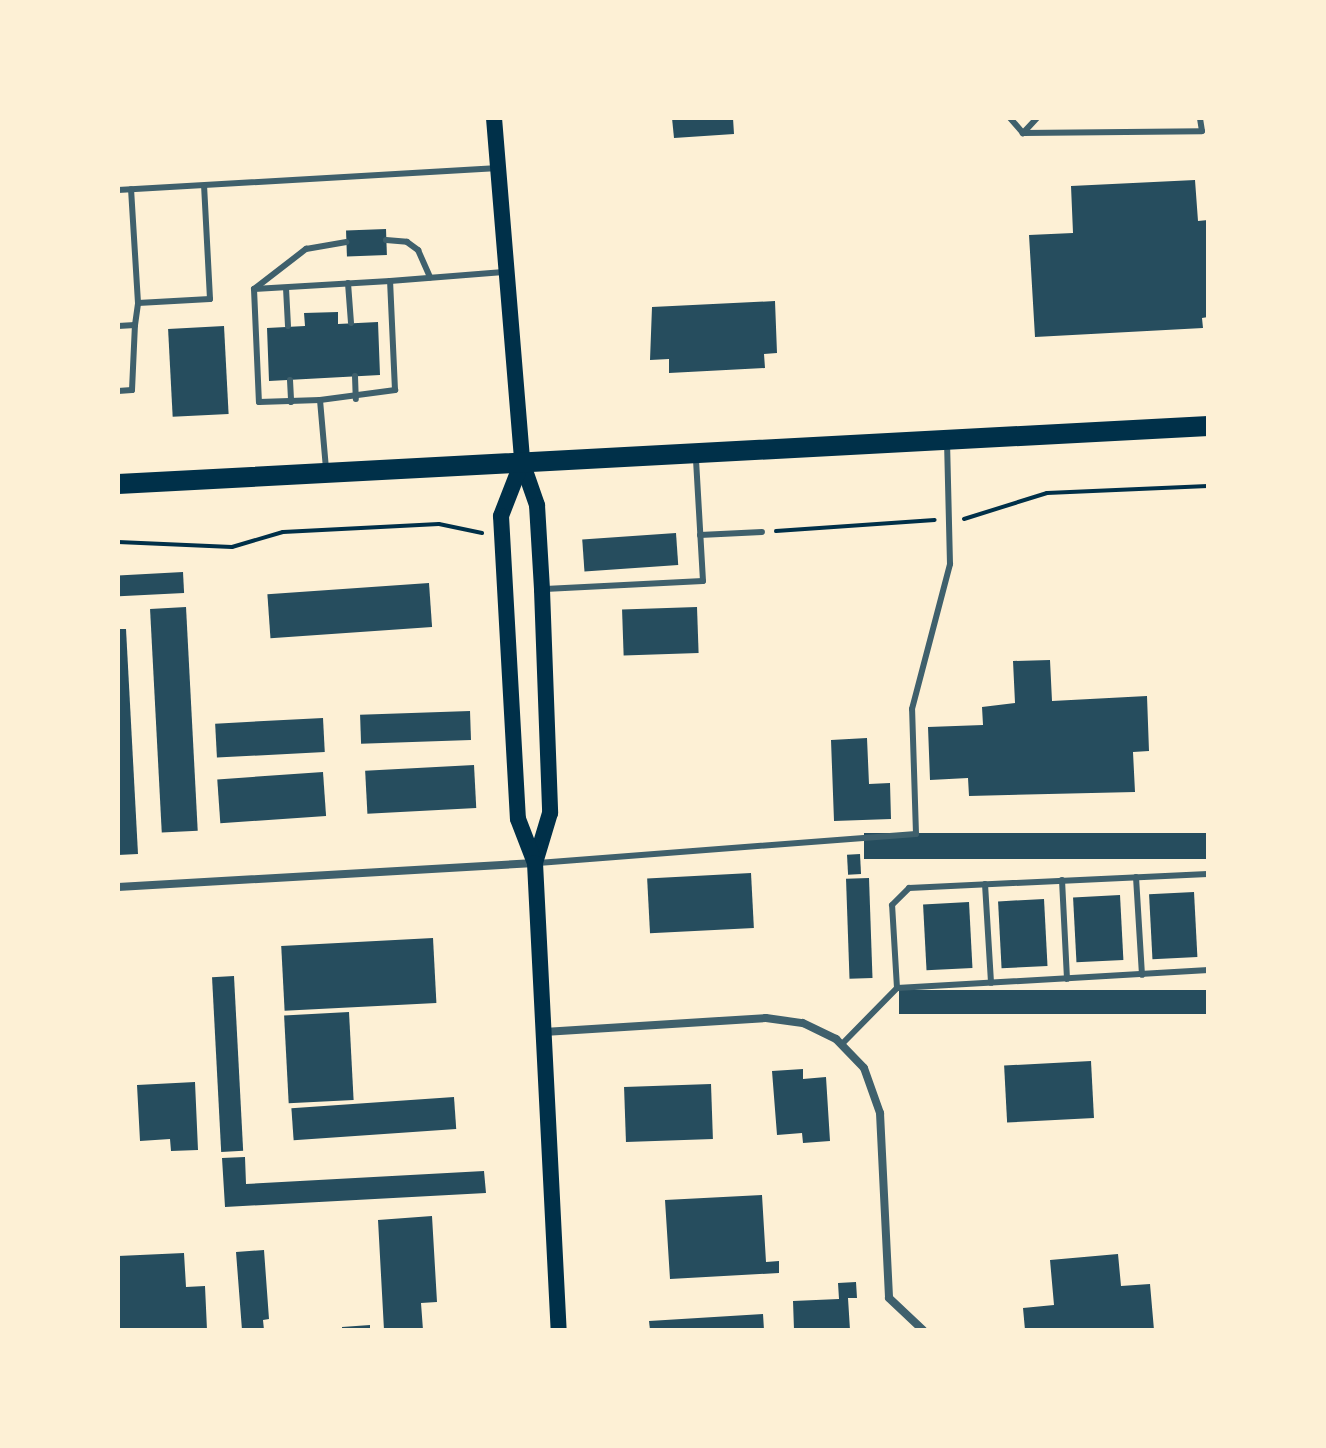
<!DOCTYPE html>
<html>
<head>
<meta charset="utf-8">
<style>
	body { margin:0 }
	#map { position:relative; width:1326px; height:1448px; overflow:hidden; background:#fdf0d5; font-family:Karla,sans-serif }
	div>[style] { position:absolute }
	.building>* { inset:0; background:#264d5e; transform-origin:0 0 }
	.path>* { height:4px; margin:-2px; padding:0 2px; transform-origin:2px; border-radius:2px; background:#003049 }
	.service>* { height:6px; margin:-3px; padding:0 3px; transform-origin:3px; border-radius:3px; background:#3f606c }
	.minor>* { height:8px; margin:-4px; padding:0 4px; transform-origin:4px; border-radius:4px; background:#3f606c }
	.secondary>* { height:16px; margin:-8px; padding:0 8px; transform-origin:8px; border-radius:8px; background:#003049 }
	.primary>* { height:20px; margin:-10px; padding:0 10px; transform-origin:10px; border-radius:10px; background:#003049 }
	span { translate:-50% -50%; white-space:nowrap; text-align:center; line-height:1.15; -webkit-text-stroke:8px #fdf0d5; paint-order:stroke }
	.frame { position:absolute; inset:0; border:120px solid #fdf0d5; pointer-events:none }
</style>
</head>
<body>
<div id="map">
	<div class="building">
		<div style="clip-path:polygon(672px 118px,733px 118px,734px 134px,674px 138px)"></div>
		<div style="clip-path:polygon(1195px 180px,1198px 221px,1208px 220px,1208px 317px,1202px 318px,1203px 328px,1035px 337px,1029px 235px,1073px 233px,1071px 186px)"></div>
		<div style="left:386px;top:229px;width:26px;height:40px;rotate:88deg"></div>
		<div style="clip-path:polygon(775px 301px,777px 353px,764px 354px,765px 368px,669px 373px,669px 359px,650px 360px,652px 307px)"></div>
		<div style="clip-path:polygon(338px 312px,338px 324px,378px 322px,380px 375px,269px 381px,267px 328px,305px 326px,304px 313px)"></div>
		<div style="left:224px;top:326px;width:88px;height:56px;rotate:87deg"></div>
		<div style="left:676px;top:533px;width:32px;height:94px;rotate:86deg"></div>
		<div style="left:183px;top:572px;width:21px;height:65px;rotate:87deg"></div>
		<div style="left:429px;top:583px;width:44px;height:162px;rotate:86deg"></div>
		<div style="left:186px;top:607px;width:224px;height:36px;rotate:87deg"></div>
		<div style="left:697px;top:607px;width:46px;height:75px;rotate:88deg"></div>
		<div style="clip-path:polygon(118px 629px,126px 629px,138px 854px,118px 855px)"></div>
		<div style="clip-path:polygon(1050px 660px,1052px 701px,1147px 696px,1149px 751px,1133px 752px,1135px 792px,969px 796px,968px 778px,930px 780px,928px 727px,983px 725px,982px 707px,1015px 703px,1013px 661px)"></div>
		<div style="left:470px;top:711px;width:29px;height:110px;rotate:88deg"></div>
		<div style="left:323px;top:718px;width:34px;height:108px;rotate:87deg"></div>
		<div style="clip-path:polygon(867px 738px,869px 784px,890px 783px,891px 819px,834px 821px,831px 740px)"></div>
		<div style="left:474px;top:765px;width:43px;height:109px;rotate:87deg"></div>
		<div style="left:323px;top:772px;width:44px;height:106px;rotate:86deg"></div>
		<div style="left:1208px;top:833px;width:26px;height:344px;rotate:90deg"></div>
		<div style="left:860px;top:854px;width:20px;height:13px;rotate:87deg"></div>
		<div style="left:751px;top:873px;width:55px;height:104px;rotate:87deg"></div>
		<div style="left:869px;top:878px;width:100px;height:23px;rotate:88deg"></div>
		<div style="left:1194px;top:892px;width:65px;height:45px;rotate:87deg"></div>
		<div style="left:1120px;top:895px;width:65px;height:47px;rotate:87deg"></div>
		<div style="left:1044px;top:899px;width:67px;height:46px;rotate:87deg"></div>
		<div style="left:969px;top:902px;width:66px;height:46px;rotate:87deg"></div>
		<div style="left:433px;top:938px;width:65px;height:152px;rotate:87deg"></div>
		<div style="left:234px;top:976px;width:175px;height:22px;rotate:87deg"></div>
		<div style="left:1208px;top:990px;width:24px;height:309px;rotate:90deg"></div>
		<div style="left:349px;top:1012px;width:88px;height:65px;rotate:87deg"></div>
		<div style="left:1091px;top:1061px;width:57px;height:87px;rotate:87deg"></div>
		<div style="clip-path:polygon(803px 1069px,803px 1079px,826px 1077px,830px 1141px,803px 1143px,802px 1133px,777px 1135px,772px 1071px)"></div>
		<div style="clip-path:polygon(195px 1082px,198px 1150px,171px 1151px,170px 1139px,140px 1141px,137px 1085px)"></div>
		<div style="left:711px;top:1084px;width:55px;height:87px;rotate:88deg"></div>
		<div style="left:454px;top:1097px;width:32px;height:163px;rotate:86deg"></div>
		<div style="clip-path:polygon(245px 1157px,246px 1184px,484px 1171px,486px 1193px,225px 1207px,222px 1158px)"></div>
		<div style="clip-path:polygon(762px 1195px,766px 1262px,779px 1261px,779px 1273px,670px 1279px,665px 1200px)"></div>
		<div style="clip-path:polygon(432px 1216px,437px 1302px,421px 1303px,423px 1330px,384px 1330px,378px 1220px)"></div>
		<div style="clip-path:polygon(264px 1250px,269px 1319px,263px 1320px,264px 1330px,242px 1330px,236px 1252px)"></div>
		<div style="clip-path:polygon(184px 1253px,186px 1287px,205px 1286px,207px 1330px,118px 1330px,118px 1256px)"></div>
		<div style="clip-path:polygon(1118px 1254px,1121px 1286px,1150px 1284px,1154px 1330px,1025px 1330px,1023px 1308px,1054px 1305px,1050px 1260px)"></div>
		<div style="clip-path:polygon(856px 1282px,857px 1298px,848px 1298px,850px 1330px,794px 1330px,793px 1301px,839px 1299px,838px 1283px)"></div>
		<div style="clip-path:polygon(763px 1314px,764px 1330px,650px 1330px,649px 1321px)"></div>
		<div style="clip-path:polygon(370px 1325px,370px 1330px,342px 1330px,342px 1327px)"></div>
	</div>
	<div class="path">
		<div style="left:964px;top:519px;width:87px;rotate:-17.4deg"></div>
		<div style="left:1047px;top:493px;width:161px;rotate:-2.5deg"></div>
		<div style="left:776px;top:531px;width:159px;rotate:-4deg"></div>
		<div style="left:118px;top:542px;width:114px;rotate:2.5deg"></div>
		<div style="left:232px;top:547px;width:53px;rotate:-16.4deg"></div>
		<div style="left:283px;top:532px;width:156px;rotate:-2.9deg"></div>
		<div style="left:439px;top:524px;width:44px;rotate:11.8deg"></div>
	</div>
	<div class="service">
		<div style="left:1010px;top:118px;width:20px;rotate:49deg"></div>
		<div style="left:1037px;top:118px;width:21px;rotate:133deg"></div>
		<div style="left:1023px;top:133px;width:179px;rotate:-0.6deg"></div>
		<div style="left:1202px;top:131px;width:13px;rotate:-99deg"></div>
		<div style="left:118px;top:190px;width:381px;rotate:-3.3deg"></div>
		<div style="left:386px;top:240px;width:21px;rotate:5deg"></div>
		<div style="left:407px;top:242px;width:14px;rotate:36deg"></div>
		<div style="left:418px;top:250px;width:30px;rotate:66deg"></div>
		<div style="left:390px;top:281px;width:114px;rotate:-4.5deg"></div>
		<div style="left:348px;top:283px;width:40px;rotate:85.7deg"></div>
		<div style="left:286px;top:288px;width:38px;rotate:87deg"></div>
		<div style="left:254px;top:289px;width:66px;rotate:-37.6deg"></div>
		<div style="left:306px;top:249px;width:41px;rotate:-9.9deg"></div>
		<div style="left:138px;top:303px;width:72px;rotate:-3.2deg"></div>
		<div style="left:210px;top:299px;width:113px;rotate:-93deg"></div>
		<div style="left:118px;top:326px;width:17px;rotate:-3deg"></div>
		<div style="left:135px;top:325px;width:22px;rotate:-82deg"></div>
		<div style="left:138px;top:303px;width:114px;rotate:-93.5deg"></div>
		<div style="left:355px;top:376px;width:23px;rotate:88deg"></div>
		<div style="left:290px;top:380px;width:22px;rotate:87deg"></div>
		<div style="left:118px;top:391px;width:14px;rotate:-4deg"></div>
		<div style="left:132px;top:390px;width:65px;rotate:-87.4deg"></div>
		<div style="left:320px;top:400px;width:76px;rotate:-7.6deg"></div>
		<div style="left:395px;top:390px;width:109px;rotate:-92.6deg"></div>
		<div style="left:390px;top:281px;width:136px;rotate:176.6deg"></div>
		<div style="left:254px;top:289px;width:113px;rotate:87.5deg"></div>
		<div style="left:259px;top:402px;width:61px;rotate:-1.9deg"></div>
		<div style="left:320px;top:400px;width:69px;rotate:85deg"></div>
		<div style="left:700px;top:535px;width:62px;rotate:-2.8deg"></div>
		<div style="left:545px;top:589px;width:158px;rotate:-2.9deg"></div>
		<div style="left:703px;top:581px;width:123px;rotate:-93.3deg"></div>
		<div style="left:538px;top:863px;width:379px;rotate:-4.4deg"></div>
		<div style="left:916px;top:834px;width:125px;rotate:-91.8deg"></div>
		<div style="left:912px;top:709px;width:150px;rotate:-75.3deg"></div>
		<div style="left:950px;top:564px;width:121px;rotate:-91.4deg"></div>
		<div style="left:1136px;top:877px;width:98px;rotate:86.5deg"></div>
		<div style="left:1062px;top:880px;width:99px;rotate:87.1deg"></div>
		<div style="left:985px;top:884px;width:99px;rotate:86.5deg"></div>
		<div style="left:897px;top:988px;width:312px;rotate:-3.3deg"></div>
		<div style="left:842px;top:1044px;width:78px;rotate:-45.5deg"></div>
		<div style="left:897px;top:988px;width:83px;rotate:-93.4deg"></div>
		<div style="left:892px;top:905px;width:24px;rotate:-45deg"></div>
		<div style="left:909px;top:888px;width:299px;rotate:-2.7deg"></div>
	</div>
	<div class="minor">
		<div style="left:118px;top:887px;width:417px;rotate:-3.3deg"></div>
		<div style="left:544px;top:1032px;width:222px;rotate:-3.6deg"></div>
		<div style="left:766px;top:1018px;width:37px;rotate:8deg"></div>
		<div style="left:803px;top:1023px;width:37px;rotate:26deg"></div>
		<div style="left:836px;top:1039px;width:40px;rotate:46deg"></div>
		<div style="left:864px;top:1068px;width:48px;rotate:70.4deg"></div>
		<div style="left:880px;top:1113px;width:185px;rotate:87.2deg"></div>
		<div style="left:889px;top:1298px;width:47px;rotate:43.3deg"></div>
	</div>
	<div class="secondary">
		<div style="left:494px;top:118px;width:345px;rotate:85.3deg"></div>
		<div style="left:522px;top:462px;width:46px;rotate:70.8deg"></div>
		<div style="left:537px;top:505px;width:85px;rotate:86.6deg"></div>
		<div style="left:542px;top:590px;width:223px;rotate:87.9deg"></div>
		<div style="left:550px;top:813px;width:52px;rotate:106.7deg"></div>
		<div style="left:522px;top:462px;width:58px;rotate:111.3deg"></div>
		<div style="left:501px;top:516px;width:303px;rotate:86.8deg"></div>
		<div style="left:518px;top:819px;width:47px;rotate:68.9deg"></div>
		<div style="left:535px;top:863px;width:468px;rotate:87.1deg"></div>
	</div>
	<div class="primary">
		<div style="left:118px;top:484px;width:1092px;rotate:-3.05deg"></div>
	</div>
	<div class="frame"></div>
</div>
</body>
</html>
